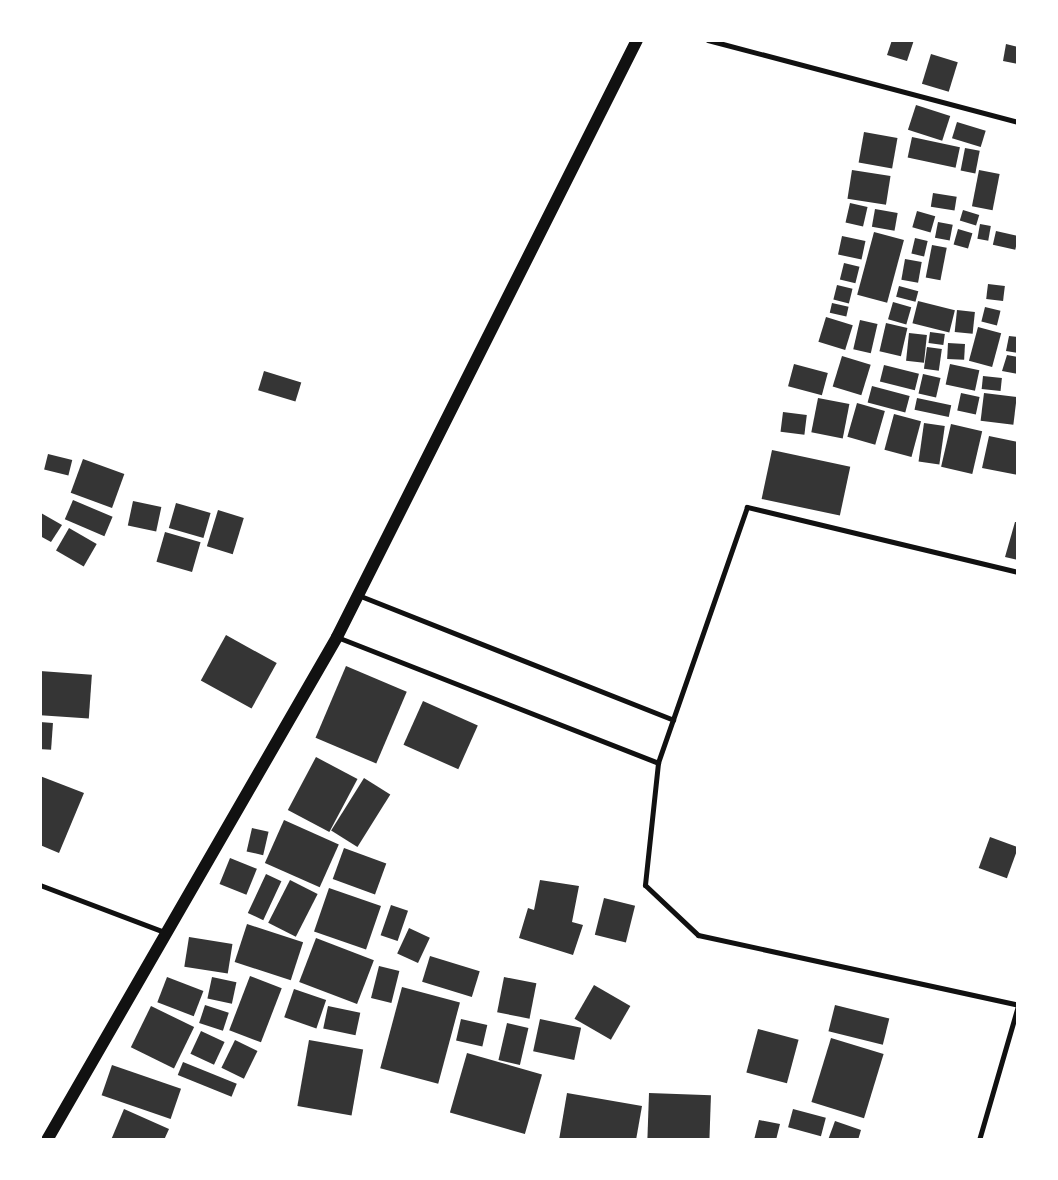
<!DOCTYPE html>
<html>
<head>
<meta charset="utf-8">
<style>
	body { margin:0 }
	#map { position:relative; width:1058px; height:1180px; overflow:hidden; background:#fff; font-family:"Roboto Condensed",sans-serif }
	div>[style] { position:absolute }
	.building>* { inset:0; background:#353535; transform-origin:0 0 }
	.path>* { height:4.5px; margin:-2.25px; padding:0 2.25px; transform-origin:2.25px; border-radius:2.25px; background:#111 }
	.service>* { height:5px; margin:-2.5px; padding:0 2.5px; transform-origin:2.5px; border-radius:2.5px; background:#111 }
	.tertiary>* { height:12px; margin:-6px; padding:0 6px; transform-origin:6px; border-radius:6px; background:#111 }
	span { translate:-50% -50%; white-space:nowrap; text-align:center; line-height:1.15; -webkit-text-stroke:7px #fff; paint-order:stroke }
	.frame { position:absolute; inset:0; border:42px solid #fff; pointer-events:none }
</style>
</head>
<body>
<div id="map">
	<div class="building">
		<div style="clip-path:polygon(892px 40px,914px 40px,907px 61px,887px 55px)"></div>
		<div style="clip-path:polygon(1006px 44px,1018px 47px,1018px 64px,1003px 61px)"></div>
		<div style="left:931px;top:54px;width:28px;height:31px;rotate:17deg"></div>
		<div style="left:916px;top:105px;width:36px;height:26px;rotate:18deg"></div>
		<div style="left:957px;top:122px;width:30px;height:17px;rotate:17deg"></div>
		<div style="left:864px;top:132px;width:34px;height:31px;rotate:10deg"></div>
		<div style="left:912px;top:137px;width:49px;height:21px;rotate:12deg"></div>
		<div style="left:965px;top:148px;width:15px;height:23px;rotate:11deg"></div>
		<div style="left:852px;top:170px;width:39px;height:29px;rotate:9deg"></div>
		<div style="left:979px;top:170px;width:21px;height:37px;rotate:11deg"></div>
		<div style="left:933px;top:193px;width:24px;height:14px;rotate:9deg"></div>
		<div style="left:850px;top:203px;width:18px;height:20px;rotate:13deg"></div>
		<div style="left:875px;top:209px;width:23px;height:18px;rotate:10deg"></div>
		<div style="left:963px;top:210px;width:17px;height:11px;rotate:17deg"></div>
		<div style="left:917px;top:211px;width:19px;height:17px;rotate:16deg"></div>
		<div style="left:938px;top:222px;width:15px;height:16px;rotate:11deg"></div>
		<div style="left:980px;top:224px;width:11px;height:15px;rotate:10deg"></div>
		<div style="left:958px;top:229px;width:15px;height:16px;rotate:16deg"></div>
		<div style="left:996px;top:231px;width:23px;height:14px;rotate:13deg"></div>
		<div style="left:874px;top:232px;width:31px;height:65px;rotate:15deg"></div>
		<div style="left:842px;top:236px;width:24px;height:19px;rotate:12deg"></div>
		<div style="left:915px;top:238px;width:13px;height:16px;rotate:13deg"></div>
		<div style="left:932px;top:245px;width:15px;height:33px;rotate:11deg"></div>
		<div style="left:905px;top:259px;width:17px;height:21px;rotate:10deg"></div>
		<div style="left:844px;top:263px;width:16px;height:17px;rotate:14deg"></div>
		<div style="left:988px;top:284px;width:17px;height:15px;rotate:7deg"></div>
		<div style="left:837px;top:285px;width:16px;height:15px;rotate:14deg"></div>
		<div style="left:899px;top:286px;width:20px;height:11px;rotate:15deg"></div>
		<div style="left:918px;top:301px;width:38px;height:23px;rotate:14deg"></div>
		<div style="left:893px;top:302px;width:19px;height:18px;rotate:16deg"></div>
		<div style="left:832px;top:303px;width:17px;height:10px;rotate:13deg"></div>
		<div style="left:985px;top:307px;width:16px;height:15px;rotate:14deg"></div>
		<div style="left:957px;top:310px;width:18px;height:22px;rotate:6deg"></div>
		<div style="left:826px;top:317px;width:28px;height:26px;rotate:17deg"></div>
		<div style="left:860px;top:320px;width:18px;height:30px;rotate:13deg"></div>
		<div style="left:886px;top:323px;width:22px;height:29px;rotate:13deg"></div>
		<div style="left:978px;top:327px;width:24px;height:35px;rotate:15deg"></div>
		<div style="left:930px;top:332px;width:15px;height:11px;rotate:8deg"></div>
		<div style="left:909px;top:333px;width:18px;height:28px;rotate:6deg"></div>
		<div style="clip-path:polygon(1009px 336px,1018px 337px,1018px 353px,1006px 351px)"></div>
		<div style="left:948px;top:343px;width:17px;height:16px;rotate:3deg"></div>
		<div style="left:927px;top:347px;width:15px;height:22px;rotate:8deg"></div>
		<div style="clip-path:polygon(1007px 355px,1018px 357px,1018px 374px,1002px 371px)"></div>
		<div style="left:842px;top:356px;width:30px;height:32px;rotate:17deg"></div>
		<div style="left:794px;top:364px;width:35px;height:23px;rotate:15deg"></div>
		<div style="left:950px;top:364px;width:30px;height:21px;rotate:12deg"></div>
		<div style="left:884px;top:365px;width:36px;height:17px;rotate:14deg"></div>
		<div style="left:264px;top:371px;width:39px;height:20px;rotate:17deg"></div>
		<div style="left:923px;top:374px;width:18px;height:20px;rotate:13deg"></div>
		<div style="left:983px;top:376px;width:19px;height:13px;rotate:6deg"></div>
		<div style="left:872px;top:386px;width:39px;height:17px;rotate:15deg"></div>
		<div style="left:961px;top:393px;width:19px;height:18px;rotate:12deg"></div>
		<div style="left:984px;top:393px;width:33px;height:28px;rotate:7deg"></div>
		<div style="left:818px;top:398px;width:32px;height:35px;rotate:11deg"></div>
		<div style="left:917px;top:398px;width:35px;height:12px;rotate:12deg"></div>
		<div style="left:857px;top:403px;width:29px;height:35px;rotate:16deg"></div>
		<div style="left:783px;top:412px;width:24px;height:20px;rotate:7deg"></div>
		<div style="left:894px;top:414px;width:28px;height:37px;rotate:15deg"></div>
		<div style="left:924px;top:423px;width:21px;height:39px;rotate:8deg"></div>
		<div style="left:951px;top:424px;width:32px;height:44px;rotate:13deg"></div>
		<div style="clip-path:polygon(989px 436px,1018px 442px,1018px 475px,982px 468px)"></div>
		<div style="left:772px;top:450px;width:80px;height:50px;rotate:12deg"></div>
		<div style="left:48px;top:454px;width:25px;height:16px;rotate:14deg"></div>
		<div style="left:83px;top:459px;width:44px;height:36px;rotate:20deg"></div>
		<div style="left:73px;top:500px;width:43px;height:21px;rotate:23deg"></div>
		<div style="left:133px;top:501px;width:29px;height:25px;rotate:12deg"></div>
		<div style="left:176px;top:503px;width:36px;height:26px;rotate:16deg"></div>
		<div style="left:218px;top:510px;width:27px;height:38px;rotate:17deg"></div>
		<div style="clip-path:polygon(41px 513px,62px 525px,51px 542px,40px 536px)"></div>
		<div style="clip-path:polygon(1015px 522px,1018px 522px,1018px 560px,1005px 557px)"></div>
		<div style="left:69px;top:528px;width:32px;height:26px;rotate:30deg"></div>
		<div style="left:165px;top:532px;width:37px;height:31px;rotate:16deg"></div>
		<div style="left:226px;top:635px;width:58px;height:52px;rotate:29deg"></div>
		<div style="left:346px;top:666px;width:66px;height:78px;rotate:23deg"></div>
		<div style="left:40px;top:671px;width:52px;height:44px;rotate:4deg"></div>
		<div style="left:423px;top:701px;width:60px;height:48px;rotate:24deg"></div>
		<div style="left:40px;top:722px;width:13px;height:27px;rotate:4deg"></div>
		<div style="left:316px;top:757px;width:47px;height:60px;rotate:28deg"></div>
		<div style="clip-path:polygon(40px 776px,84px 793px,59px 853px,40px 845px)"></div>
		<div style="left:364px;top:778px;width:31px;height:62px;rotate:32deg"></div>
		<div style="left:284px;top:820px;width:60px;height:47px;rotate:24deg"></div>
		<div style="left:252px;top:828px;width:17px;height:24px;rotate:13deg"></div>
		<div style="left:990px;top:837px;width:30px;height:33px;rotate:20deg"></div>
		<div style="left:344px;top:848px;width:45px;height:33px;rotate:20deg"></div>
		<div style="left:230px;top:858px;width:29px;height:28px;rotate:22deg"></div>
		<div style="left:266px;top:874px;width:17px;height:43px;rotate:25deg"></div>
		<div style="left:290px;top:880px;width:31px;height:48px;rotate:27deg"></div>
		<div style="clip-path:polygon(540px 880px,579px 886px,572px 922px,583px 925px,573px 955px,519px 938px,528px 908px,534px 910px)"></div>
		<div style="left:329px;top:888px;width:55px;height:46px;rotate:19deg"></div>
		<div style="left:604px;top:898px;width:32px;height:38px;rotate:14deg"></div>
		<div style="left:391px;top:905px;width:18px;height:32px;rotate:19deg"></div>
		<div style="left:247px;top:924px;width:59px;height:40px;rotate:18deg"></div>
		<div style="left:409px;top:928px;width:23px;height:28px;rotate:25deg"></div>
		<div style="left:189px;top:937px;width:44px;height:30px;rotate:9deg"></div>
		<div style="left:316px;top:938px;width:62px;height:47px;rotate:21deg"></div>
		<div style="left:430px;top:956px;width:52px;height:27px;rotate:17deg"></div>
		<div style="left:379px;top:966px;width:21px;height:33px;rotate:14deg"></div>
		<div style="left:250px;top:976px;width:34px;height:58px;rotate:21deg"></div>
		<div style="left:167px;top:977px;width:39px;height:27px;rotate:21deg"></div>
		<div style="left:212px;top:977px;width:25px;height:22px;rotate:12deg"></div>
		<div style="left:504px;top:977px;width:33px;height:36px;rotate:11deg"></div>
		<div style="left:594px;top:985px;width:42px;height:39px;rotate:30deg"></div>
		<div style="left:402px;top:987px;width:60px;height:84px;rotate:15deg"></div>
		<div style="left:294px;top:989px;width:34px;height:30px;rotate:19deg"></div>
		<div style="left:205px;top:1005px;width:25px;height:19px;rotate:18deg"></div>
		<div style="left:835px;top:1005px;width:56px;height:27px;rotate:14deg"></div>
		<div style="left:151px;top:1006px;width:48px;height:46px;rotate:26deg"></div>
		<div style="left:328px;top:1006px;width:33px;height:23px;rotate:12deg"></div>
		<div style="left:461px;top:1019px;width:27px;height:22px;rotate:13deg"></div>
		<div style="left:540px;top:1019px;width:42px;height:33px;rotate:12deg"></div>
		<div style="left:507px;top:1023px;width:22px;height:38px;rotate:13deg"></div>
		<div style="left:758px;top:1029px;width:42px;height:45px;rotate:15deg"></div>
		<div style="left:201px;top:1031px;width:26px;height:25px;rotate:25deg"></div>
		<div style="left:831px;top:1038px;width:55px;height:67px;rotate:17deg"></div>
		<div style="left:235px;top:1040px;width:25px;height:31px;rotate:26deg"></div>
		<div style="left:309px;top:1040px;width:55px;height:67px;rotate:10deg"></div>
		<div style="left:467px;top:1053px;width:78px;height:62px;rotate:16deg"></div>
		<div style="left:183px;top:1062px;width:58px;height:14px;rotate:22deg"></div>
		<div style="left:112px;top:1065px;width:73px;height:32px;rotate:19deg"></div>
		<div style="clip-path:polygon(567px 1093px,642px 1106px,636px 1140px,559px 1140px)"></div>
		<div style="left:649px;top:1093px;width:62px;height:47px;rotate:2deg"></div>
		<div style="clip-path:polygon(124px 1109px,169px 1129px,164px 1140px,111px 1140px)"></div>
		<div style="left:793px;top:1109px;width:34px;height:19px;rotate:15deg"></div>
		<div style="clip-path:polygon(759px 1120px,780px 1124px,776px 1140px,754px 1140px)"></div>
		<div style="clip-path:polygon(835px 1121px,861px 1130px,858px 1140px,828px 1140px)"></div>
	</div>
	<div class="path">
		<div style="left:708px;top:40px;width:321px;rotate:14.8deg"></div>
	</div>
	<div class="service">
		<div style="left:1018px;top:572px;width:279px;rotate:-166.5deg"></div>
		<div style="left:747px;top:507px;width:271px;rotate:109.2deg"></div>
		<div style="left:658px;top:763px;width:123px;rotate:96.1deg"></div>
		<div style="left:645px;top:885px;width:73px;rotate:43.3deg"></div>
		<div style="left:698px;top:935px;width:328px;rotate:12.3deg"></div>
		<div style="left:358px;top:595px;width:339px;rotate:21.6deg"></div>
		<div style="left:337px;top:637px;width:345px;rotate:21.4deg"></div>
		<div style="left:40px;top:885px;width:136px;rotate:20.7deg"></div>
		<div style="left:979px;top:1140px;width:140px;rotate:-73.8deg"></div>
	</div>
	<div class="tertiary">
		<div style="left:47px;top:1140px;width:581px;rotate:-60.03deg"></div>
		<div style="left:337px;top:637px;width:668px;rotate:-63.32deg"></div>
	</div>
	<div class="frame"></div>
</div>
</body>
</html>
